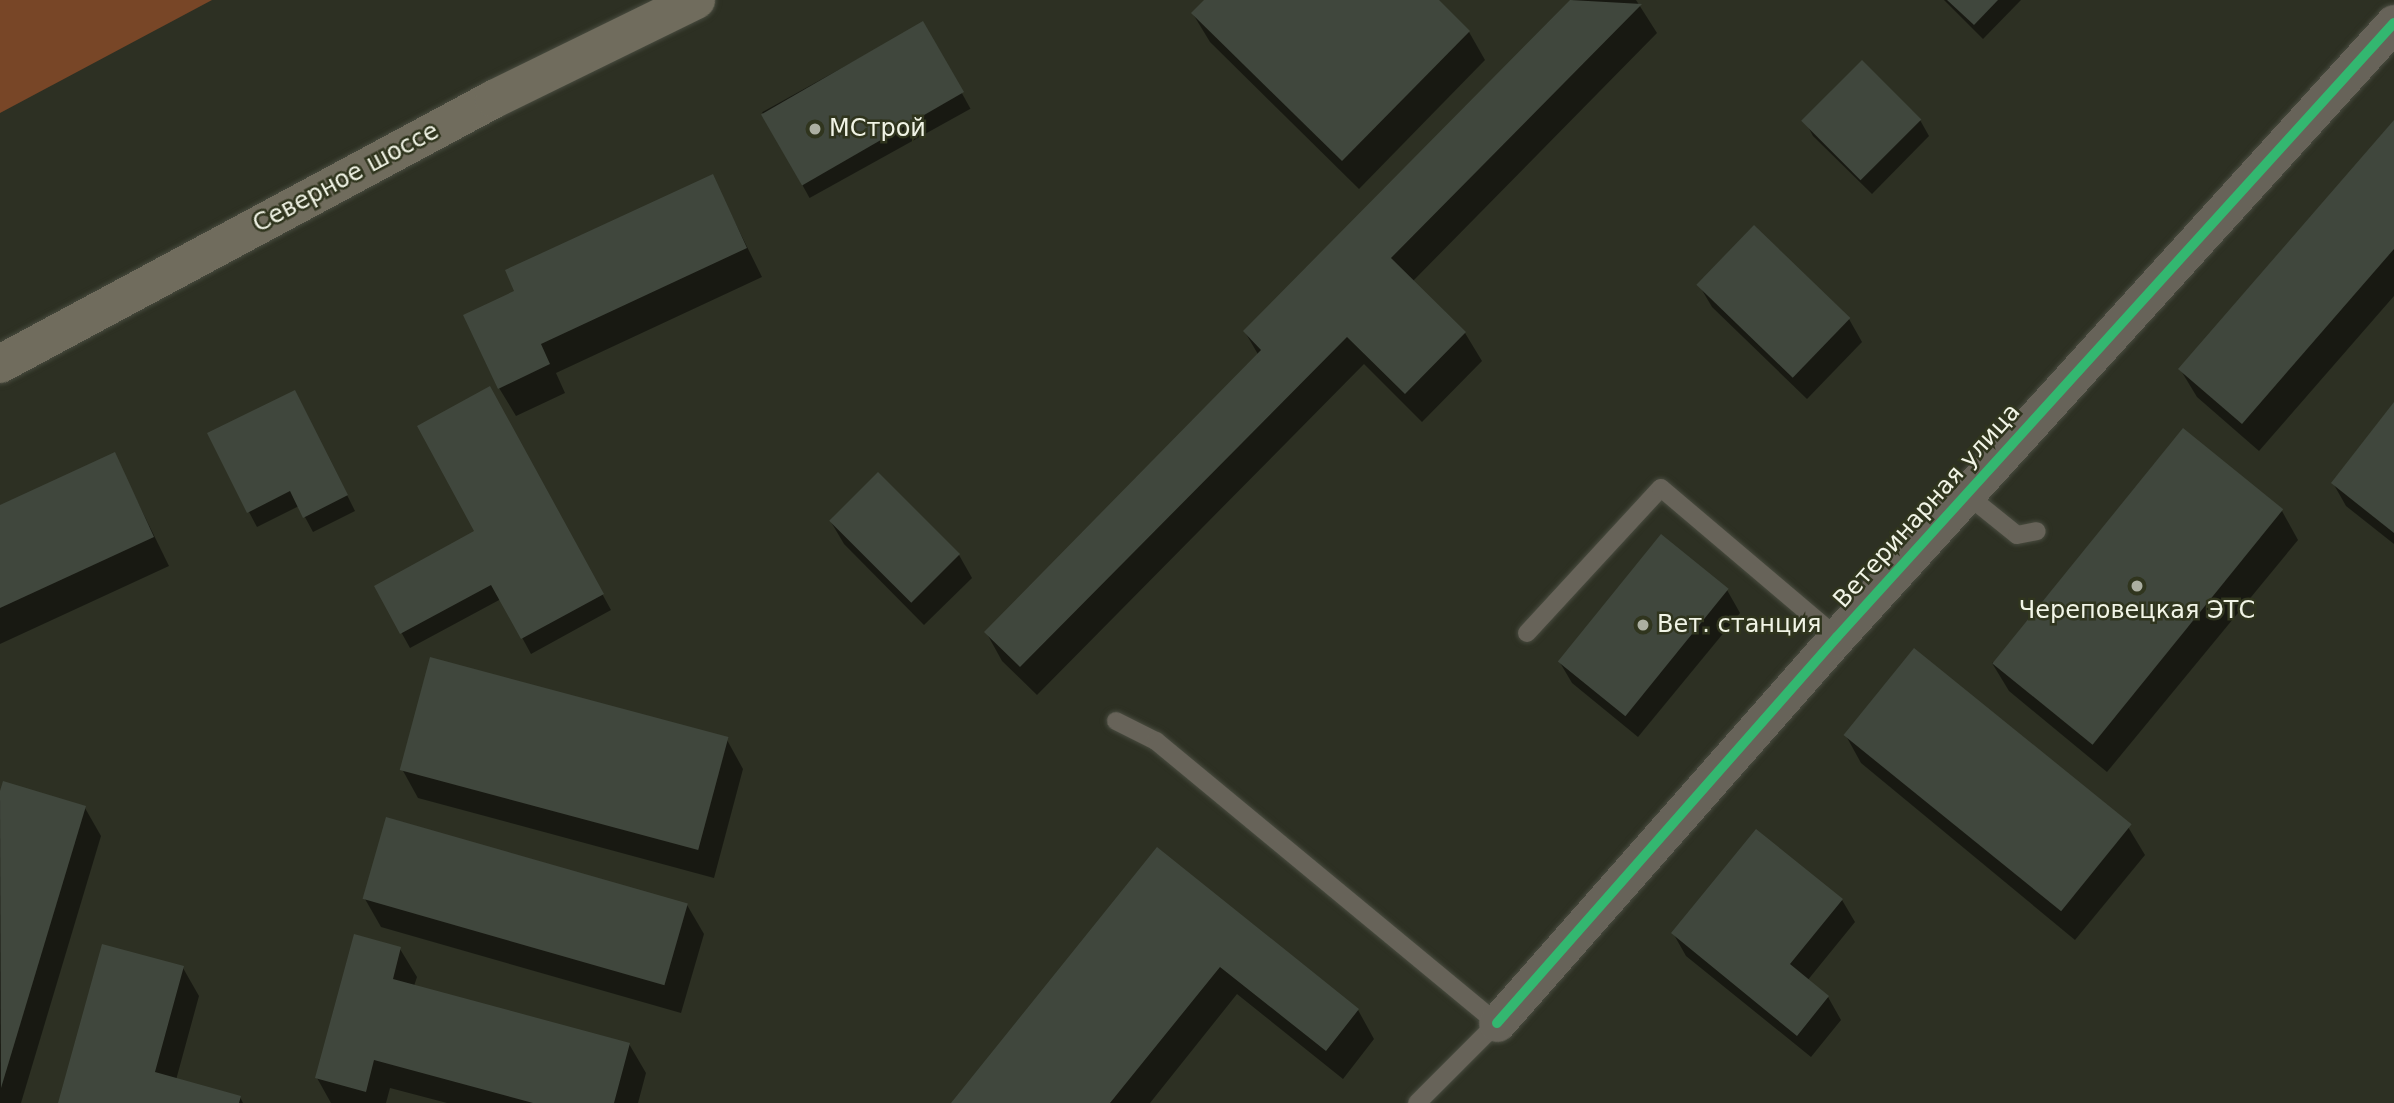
<!DOCTYPE html>
<html>
<head>
<meta charset="utf-8">
<style>
	body { margin:0 }
	#map { position:relative; width:2394px; height:1103px; overflow:hidden; background:#2d3023; font-family:"DejaVu Sans",sans-serif }
	div>[style] { position:absolute }
	.green>* { inset:0; background:#784627 }
	.shadow>* { inset:0; background:#0007; transform-origin:0 0 }
	.building>* { inset:0; background:#40473d; transform-origin:0 0 }
	.roads { filter:drop-shadow(0 0 2px #484b3f) drop-shadow(0 0 2px #484b3f) }
	.lane>* { height:18px; margin:-9px; padding:0 9px; transform-origin:9px; border-radius:9px; background:#676359 }
	.street>* { height:37px; margin:-18.5px; padding:0 18.5px; transform-origin:18.5px; border-radius:18.5px; background:#676359 }
	.primary>* { height:38px; margin:-19px; padding:0 19px; transform-origin:19px; border-radius:19px; background:#706c5d }
	.cycleway>* { height:10px; margin:-5px; padding:0 5px; transform-origin:5px; border-radius:5px; background:#33b770 }
	.dots>* { width:19px; height:19px; translate:-50% -50%; box-sizing:border-box; border:4px solid #30351e; border-radius:50% }
	span { translate:-50% -50%; white-space:nowrap; text-align:center; line-height:1.15; -webkit-text-stroke:5px #30351e; paint-order:stroke }
	.poi-label { font-size:24px; color:#f1f4e6 }
	.left { translate:0 -50%; text-align:left }
	.street-label { font-size:24px; color:#f1f4e6 }
</style>
</head>
<body>
<div id="map">
	<div class="green">
		<div style="clip-path:polygon(0 0,212px 0,0 113px)"></div>
	</div>
	<div class="shadow">
		<div style="clip-path:polygon(1207px 0,1436px 0,1469px 32px,1485px 60px,1359px 189px,1210px 42px,1193px 14px)"></div>
		<div style="clip-path:polygon(1573px 0,1636px 0,1657px 33px,1413px 281px,1465px 333px,1482px 361px,1422px 422px,1364px 364px,1037px 695px,1002px 661px,986px 632px,1259px 356px,1245px 332px)"></div>
		<div style="clip-path:polygon(1944px 0,2021px 0,1983px 39px)"></div>
		<div style="left:923px;top:23px;width:98px;height:184px;rotate:61deg"></div>
		<div style="clip-path:polygon(1920px 120px,1929px 136px,1872px 194px,1813px 136px,1805px 121px)"></div>
		<div style="clip-path:polygon(2394px 123px,2394px 296px,2259px 451px,2197px 397px,2180px 369px)"></div>
		<div style="clip-path:polygon(712px 176px,762px 277px,556px 373px,565px 393px,516px 416px,499px 388px,516px 292px)"></div>
		<div style="clip-path:polygon(1754px 227px,1849px 319px,1862px 342px,1807px 399px,1712px 307px,1699px 285px)"></div>
		<div style="clip-path:polygon(498px 404px,611px 610px,531px 654px,501px 599px,410px 648px,376px 587px,476px 532px)"></div>
		<div style="clip-path:polygon(2394px 405px,2394px 544px,2346px 506px,2333px 483px)"></div>
		<div style="clip-path:polygon(303px 407px,355px 511px,313px 532px,299px 506px,257px 527px,249px 512px)"></div>
		<div style="clip-path:polygon(114px 454px,169px 566px,0 644px,0 507px)"></div>
		<div style="clip-path:polygon(2282px 511px,2298px 540px,2107px 772px,2009px 691px,1992px 663px)"></div>
		<div style="clip-path:polygon(831px 522px,959px 555px,972px 578px,924px 625px,844px 544px)"></div>
		<div style="clip-path:polygon(1727px 590px,1740px 613px,1638px 737px,1572px 683px,1559px 661px)"></div>
		<div style="clip-path:polygon(1845px 734px,2128px 827px,2145px 855px,2075px 940px,1861px 763px)"></div>
		<div style="clip-path:polygon(727px 740px,743px 769px,714px 878px,418px 798px,402px 769px)"></div>
		<div style="clip-path:polygon(4px 784px,85px 808px,101px 836px,21px 1103px,0 1103px,0 797px)"></div>
		<div style="clip-path:polygon(1158px 849px,1358px 1010px,1374px 1039px,1343px 1079px,1237px 994px,1150px 1103px,953px 1103px)"></div>
		<div style="clip-path:polygon(365px 899px,687px 905px,704px 934px,681px 1013px,381px 927px)"></div>
		<div style="clip-path:polygon(1842px 900px,1855px 922px,1807px 981px,1828px 997px,1841px 1020px,1811px 1057px,1686px 956px,1673px 933px)"></div>
		<div style="clip-path:polygon(400px 949px,417px 977px,414px 986px,629px 1044px,646px 1073px,638px 1103px,447px 1103px,390px 1088px,386px 1103px,331px 1103px,317px 1078px)"></div>
		<div style="clip-path:polygon(183px 968px,199px 996px,176px 1080px,240px 1097px,243px 1103px,60px 1103px)"></div>
	</div>
	<div class="building">
		<div style="clip-path:polygon(1204px 0,1439px 0,1470px 31px,1342px 161px,1191px 13px)"></div>
		<div style="clip-path:polygon(1570px 0,1642px 4px,1391px 258px,1466px 332px,1405px 394px,1347px 337px,1020px 667px,984px 632px,1261px 350px,1243px 331px)"></div>
		<div style="clip-path:polygon(1947px 0,1998px 0,1974px 25px)"></div>
		<div style="left:923px;top:21px;width:82px;height:187px;rotate:60deg"></div>
		<div style="left:1862px;top:60px;width:84px;height:86px;rotate:45deg"></div>
		<div style="clip-path:polygon(2394px 120px,2394px 249px,2242px 424px,2178px 369px)"></div>
		<div style="clip-path:polygon(713px 174px,747px 248px,541px 344px,550px 364px,498px 389px,463px 315px,514px 291px,505px 270px)"></div>
		<div style="left:1754px;top:225px;width:134px;height:83px;rotate:44deg"></div>
		<div style="clip-path:polygon(490px 386px,604px 594px,521px 639px,491px 585px,400px 634px,374px 586px,474px 531px,417px 426px)"></div>
		<div style="clip-path:polygon(295px 390px,348px 495px,303px 518px,290px 491px,247px 513px,207px 433px)"></div>
		<div style="clip-path:polygon(2394px 402px,2394px 533px,2331px 483px)"></div>
		<div style="left:2183px;top:428px;width:129px;height:303px;rotate:39deg"></div>
		<div style="clip-path:polygon(115px 452px,154px 537px,0 608px,0 505px)"></div>
		<div style="left:878px;top:472px;width:116px;height:69px;rotate:45deg"></div>
		<div style="left:1661px;top:534px;width:87px;height:164px;rotate:39deg"></div>
		<div style="left:1914px;top:648px;width:280px;height:112px;rotate:39deg"></div>
		<div style="left:430px;top:657px;width:309px;height:117px;rotate:15deg"></div>
		<div style="clip-path:polygon(3px 781px,86px 806px,1px 1088px,0 791px)"></div>
		<div style="left:386px;top:817px;width:314px;height:85px;rotate:16deg"></div>
		<div style="clip-path:polygon(1756px 829px,1843px 899px,1790px 964px,1829px 996px,1797px 1036px,1671px 933px)"></div>
		<div style="clip-path:polygon(1157px 847px,1359px 1009px,1326px 1051px,1220px 967px,1110px 1103px,951px 1103px)"></div>
		<div style="clip-path:polygon(354px 934px,401px 947px,393px 979px,630px 1043px,614px 1103px,533px 1103px,374px 1060px,366px 1092px,315px 1078px)"></div>
		<div style="clip-path:polygon(102px 944px,184px 966px,155px 1072px,241px 1096px,239px 1103px,58px 1103px)"></div>
	</div>
	<div class="roads">
		<div class="lane">
			<div style="left:1966px;top:494px;width:65px;rotate:38.8deg"></div>
			<div style="left:2017px;top:535px;width:20px;rotate:-11deg"></div>
			<div style="left:1527px;top:633px;width:197px;rotate:-47.3deg"></div>
			<div style="left:1661px;top:488px;width:231px;rotate:40.3deg"></div>
			<div style="left:1116px;top:721px;width:45px;rotate:26.6deg"></div>
			<div style="left:1156px;top:741px;width:442px;rotate:39.6deg"></div>
			<div style="left:1497px;top:1023px;width:113px;rotate:135deg"></div>
		</div>
		<div class="street">
			<div style="left:1497px;top:1023px;width:514px;rotate:-48.63deg"></div>
			<div style="left:1837px;top:637px;width:829px;rotate:-47.79deg"></div>
		</div>
		<div class="primary">
			<div style="left:0;top:364px;width:561px;rotate:-28.21deg"></div>
			<div style="left:494px;top:99px;width:225px;rotate:-26.1deg"></div>
		</div>
	</div>
	<div class="cycleway">
		<div style="left:1497px;top:1023px;width:514px;rotate:-48.63deg"></div>
		<div style="left:1837px;top:637px;width:829px;rotate:-47.79deg"></div>
	</div>
	<div class="dots">
		<div style="left:815px;top:129px;background:#acafa2"></div>
		<div style="left:2137px;top:586px;background:#acafa2"></div>
		<div style="left:1643px;top:625px;background:#acafa2"></div>
	</div>
	<div class="poi-label">
		<span class="left" style="left:829px;top:129px">МСтрой</span>
		<span style="left:2137px;top:611px">Череповецкая ЭТС</span>
		<span class="left" style="left:1657px;top:625px">Вет. станция</span>
	</div>
	<div class="street-label">
		<span style="left:346px;top:178px;rotate:-28deg">Северное шоссе</span>
		<span style="left:1927px;top:506px;rotate:-48deg">Ветеринарная улица</span>
	</div>
</div>
</body>
</html>
